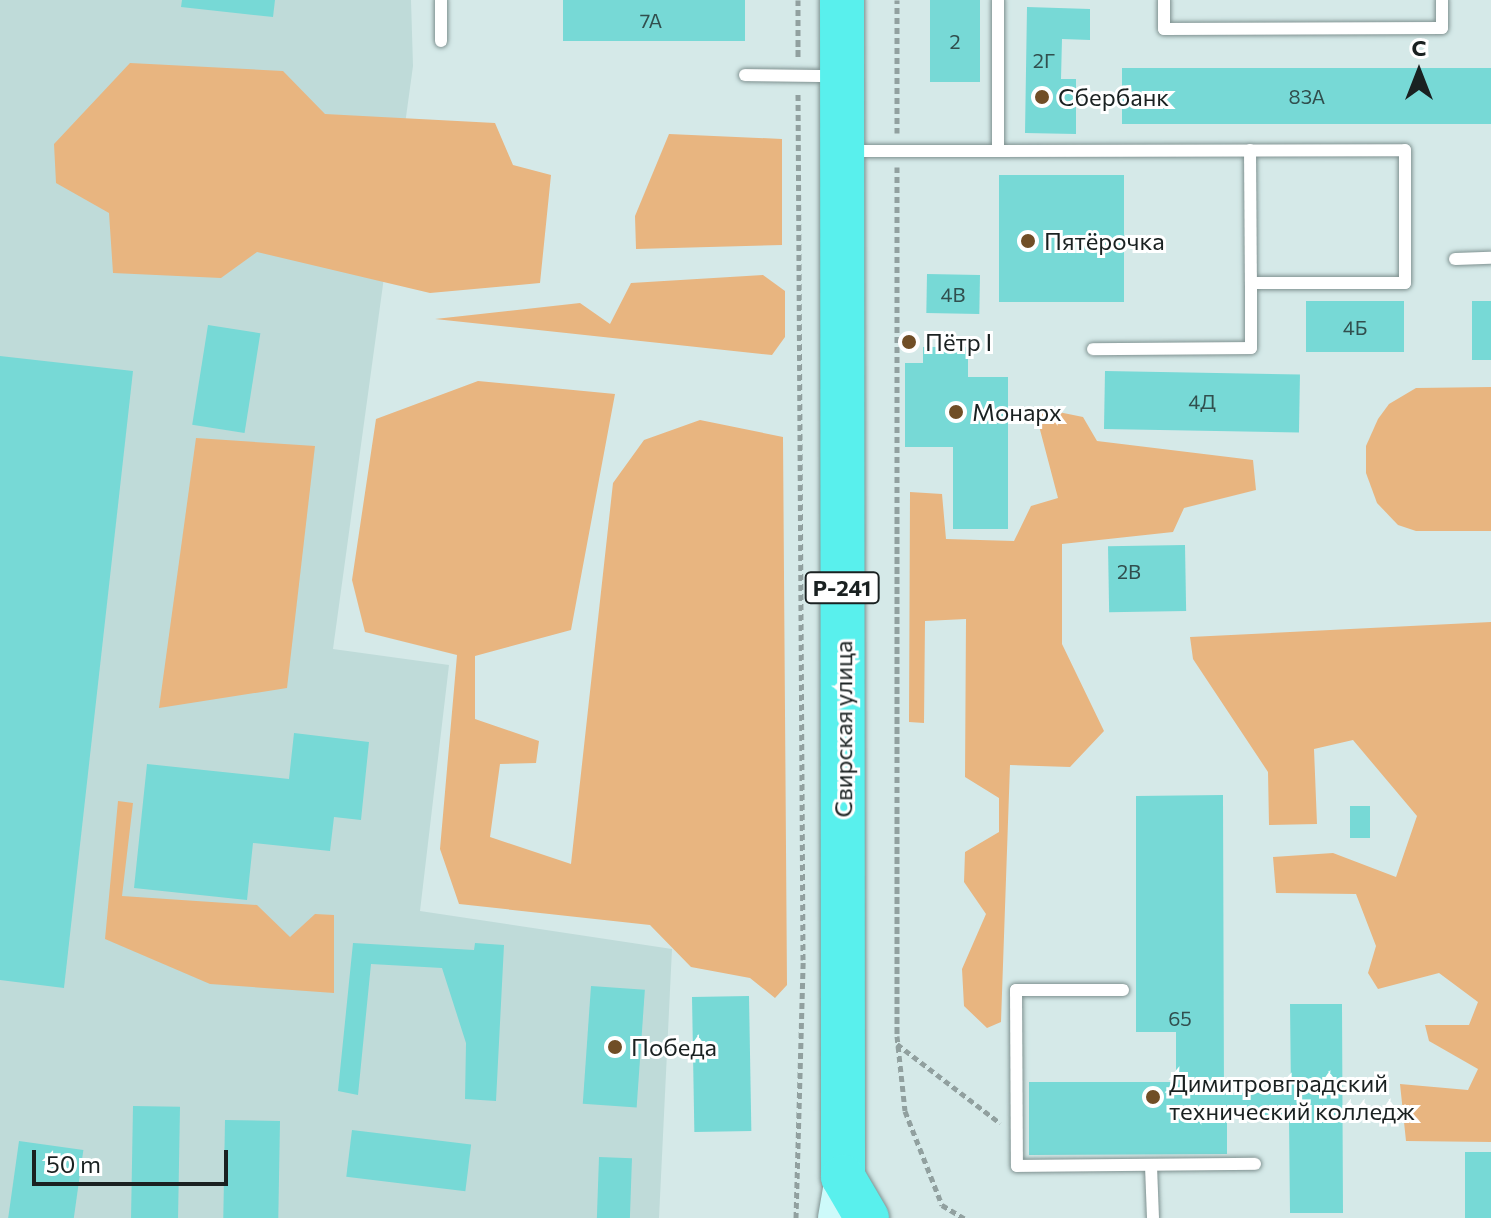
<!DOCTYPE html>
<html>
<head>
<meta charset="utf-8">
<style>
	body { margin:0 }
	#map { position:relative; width:1491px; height:1218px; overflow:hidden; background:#d5e9e8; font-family:Commissioner,sans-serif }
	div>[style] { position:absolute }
	.built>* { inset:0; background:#bfdbd9 }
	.green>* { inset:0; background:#e8b580 }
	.building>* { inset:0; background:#77d9d6; transform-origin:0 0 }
	.path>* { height:5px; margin-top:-2.5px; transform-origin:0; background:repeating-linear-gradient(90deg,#91a09f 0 6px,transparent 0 10px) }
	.roads { filter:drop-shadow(0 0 2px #7f9190) drop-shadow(0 0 2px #7f9190) }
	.lane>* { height:12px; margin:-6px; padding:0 6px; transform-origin:6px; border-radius:6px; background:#fff }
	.secondary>* { height:36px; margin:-18px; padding:0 18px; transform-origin:18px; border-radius:18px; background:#cdfafa }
	.highway>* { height:44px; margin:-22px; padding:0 22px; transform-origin:22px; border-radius:22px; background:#59f0ed }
	.dots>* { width:22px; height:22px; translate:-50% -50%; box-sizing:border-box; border:4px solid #fff; border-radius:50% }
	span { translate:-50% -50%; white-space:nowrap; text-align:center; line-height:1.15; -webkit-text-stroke:6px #fff; paint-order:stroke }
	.number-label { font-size:20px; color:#314f4e }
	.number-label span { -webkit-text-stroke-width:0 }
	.shield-label span { padding:2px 6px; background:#fff; border:2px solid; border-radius:6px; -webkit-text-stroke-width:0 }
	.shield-label { font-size:22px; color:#1a2121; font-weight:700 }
	.poi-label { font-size:24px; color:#1a2121 }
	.left { translate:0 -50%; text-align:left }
	.street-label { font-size:24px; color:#1a2121 }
	.north { position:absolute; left:1379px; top:32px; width:80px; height:80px; -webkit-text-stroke:6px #fff; paint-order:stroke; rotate:0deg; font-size:22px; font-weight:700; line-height:32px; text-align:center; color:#1a2121 }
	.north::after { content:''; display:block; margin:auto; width:28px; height:36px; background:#1a2121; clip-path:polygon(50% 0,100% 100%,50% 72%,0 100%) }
	.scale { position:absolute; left:32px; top:1150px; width:196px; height:36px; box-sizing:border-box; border:4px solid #1a2121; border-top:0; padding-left:10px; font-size:24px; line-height:28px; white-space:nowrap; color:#1a2121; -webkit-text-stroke:6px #fff; paint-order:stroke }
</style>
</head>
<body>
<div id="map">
	<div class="built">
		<div style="clip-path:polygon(0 0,411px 0,413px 66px,333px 649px,449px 665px,420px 911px,672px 949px,659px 1218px,0 1218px)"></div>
	</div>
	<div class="green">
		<div style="clip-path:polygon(130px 63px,283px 71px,325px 114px,495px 123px,513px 165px,551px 175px,540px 283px,430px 293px,257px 252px,221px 278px,113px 273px,109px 213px,56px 183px,54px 144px)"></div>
		<div style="clip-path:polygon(669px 134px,782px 139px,782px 245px,636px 249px,635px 216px)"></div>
		<div style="clip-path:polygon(763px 275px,785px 291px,785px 337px,772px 355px,435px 319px,580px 303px,610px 324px,631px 283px)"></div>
		<div style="clip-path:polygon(478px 381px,615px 394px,571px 630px,475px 656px,475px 719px,539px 741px,536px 763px,500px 764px,490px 837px,571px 864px,613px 483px,644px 440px,700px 420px,783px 437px,787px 985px,775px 998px,750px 978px,691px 967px,650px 925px,459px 904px,440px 849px,457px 655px,365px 632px,352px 580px,376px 419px)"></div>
		<div style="clip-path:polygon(1491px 387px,1491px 531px,1416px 531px,1398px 525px,1377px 503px,1366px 473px,1366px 446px,1378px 419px,1389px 404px,1416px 388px)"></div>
		<div style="clip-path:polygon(1034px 407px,1083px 417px,1097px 441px,1253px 460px,1256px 490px,1184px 508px,1173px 532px,1062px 544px,1062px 644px,1104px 731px,1070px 767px,1010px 765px,1001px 1022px,987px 1028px,964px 1006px,962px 969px,986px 914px,964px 882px,965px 852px,999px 832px,999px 798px,965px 777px,966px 619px,925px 621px,924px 723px,909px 722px,910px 492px,942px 494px,946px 539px,1014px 541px,1031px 506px,1058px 498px)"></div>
		<div style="clip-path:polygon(196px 438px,315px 446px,287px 688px,159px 708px)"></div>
		<div style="clip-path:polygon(1491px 622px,1491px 1142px,1406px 1141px,1400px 1084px,1468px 1090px,1478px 1069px,1429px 1041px,1425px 1025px,1469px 1025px,1478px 1002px,1439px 973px,1378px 989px,1368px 973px,1376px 946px,1356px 894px,1276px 893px,1273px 857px,1333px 853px,1396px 877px,1417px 816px,1353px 740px,1314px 749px,1317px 824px,1269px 825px,1268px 772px,1193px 659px,1190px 637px)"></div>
		<div style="clip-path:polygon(118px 801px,133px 803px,122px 896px,257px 905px,290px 937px,315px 914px,334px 915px,334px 993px,210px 984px,105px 939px)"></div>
	</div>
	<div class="building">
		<div style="clip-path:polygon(182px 0,275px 0,273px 17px,181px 7px)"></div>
		<div style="left:563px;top:0;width:182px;height:41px"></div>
		<div style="left:930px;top:0;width:50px;height:82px"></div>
		<div style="clip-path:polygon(1027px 7px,1090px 9px,1090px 40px,1062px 39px,1061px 79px,1076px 79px,1076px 134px,1025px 133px)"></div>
		<div style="left:1122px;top:68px;width:369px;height:56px"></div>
		<div style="left:999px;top:175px;width:125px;height:127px"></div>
		<div style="left:927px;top:274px;width:53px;height:39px;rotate:1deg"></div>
		<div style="left:1306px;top:301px;width:98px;height:51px"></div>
		<div style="left:1472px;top:301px;width:19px;height:59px"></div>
		<div style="left:208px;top:325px;width:53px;height:101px;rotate:9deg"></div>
		<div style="clip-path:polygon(923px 347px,968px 347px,968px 377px,1008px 377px,1008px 529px,953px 529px,953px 447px,905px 447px,905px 363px,923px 363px)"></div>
		<div style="clip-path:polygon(0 356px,133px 371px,64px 988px,0 980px)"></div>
		<div style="left:1105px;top:371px;width:195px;height:58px;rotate:1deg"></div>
		<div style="left:1185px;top:545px;width:66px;height:77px;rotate:89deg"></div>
		<div style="clip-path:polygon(294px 733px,369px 742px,361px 820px,334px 817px,330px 851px,253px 843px,247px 900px,134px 888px,147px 764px,289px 779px)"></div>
		<div style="clip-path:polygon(1223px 795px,1224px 1093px,1291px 1093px,1290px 1004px,1342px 1004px,1343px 1213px,1290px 1213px,1289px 1117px,1227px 1117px,1227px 1154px,1029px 1155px,1029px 1082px,1176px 1082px,1176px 1032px,1136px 1032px,1136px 796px)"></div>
		<div style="left:1370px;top:806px;width:32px;height:20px;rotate:90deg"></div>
		<div style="clip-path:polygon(353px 943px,474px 950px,475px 943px,504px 945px,496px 1101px,465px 1099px,466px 1043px,442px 968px,371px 964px,358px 1095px,338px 1091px)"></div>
		<div style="left:591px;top:986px;width:54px;height:118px;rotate:4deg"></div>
		<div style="left:749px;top:996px;width:135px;height:57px;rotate:89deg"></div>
		<div style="left:133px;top:1106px;width:47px;height:112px;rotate:1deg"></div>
		<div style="left:225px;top:1120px;width:55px;height:98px;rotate:1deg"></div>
		<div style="left:352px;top:1130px;width:120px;height:47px;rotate:7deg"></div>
		<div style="left:19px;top:1141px;width:65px;height:78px;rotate:8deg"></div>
		<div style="left:1465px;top:1152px;width:26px;height:66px"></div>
		<div style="left:599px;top:1157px;width:33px;height:61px;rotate:2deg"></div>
	</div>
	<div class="path">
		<div style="left:798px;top:0;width:59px;rotate:90deg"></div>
		<div style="left:897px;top:133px;width:133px;rotate:-90deg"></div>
		<div style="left:897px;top:167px;width:869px;rotate:90deg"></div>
		<div style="left:897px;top:1036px;width:75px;rotate:83.9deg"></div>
		<div style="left:905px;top:1111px;width:101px;rotate:68.5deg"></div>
		<div style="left:942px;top:1205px;width:26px;rotate:31deg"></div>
		<div style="left:897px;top:1044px;width:130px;rotate:37.5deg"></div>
		<div style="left:796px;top:1218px;width:258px;rotate:-88.4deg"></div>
		<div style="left:803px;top:960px;width:867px;rotate:-90.33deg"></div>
	</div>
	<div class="roads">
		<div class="lane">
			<div style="left:1164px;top:0;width:29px;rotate:90deg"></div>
			<div style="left:1164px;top:29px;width:278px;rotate:-0.2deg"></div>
			<div style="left:1442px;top:28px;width:28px;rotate:-90deg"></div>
			<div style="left:441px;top:41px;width:41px;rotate:-90deg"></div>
			<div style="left:745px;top:75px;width:88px;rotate:0.7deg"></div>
			<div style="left:1250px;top:150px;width:133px;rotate:89.6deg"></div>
			<div style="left:849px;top:151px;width:149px"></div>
			<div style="left:998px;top:151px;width:151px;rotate:-90deg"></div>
			<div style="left:998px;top:151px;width:407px;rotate:-0.1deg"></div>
			<div style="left:1405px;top:150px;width:133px;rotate:90deg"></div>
			<div style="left:1405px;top:283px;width:154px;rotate:180deg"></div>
			<div style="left:1251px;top:283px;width:65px;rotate:90deg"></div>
			<div style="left:1251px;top:348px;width:158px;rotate:179.6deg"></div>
			<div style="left:1455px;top:259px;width:36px;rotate:-2deg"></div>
			<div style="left:1123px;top:990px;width:107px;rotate:180deg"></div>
			<div style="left:1016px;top:990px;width:176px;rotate:89.7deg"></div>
			<div style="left:1017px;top:1166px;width:238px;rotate:-0.5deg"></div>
			<div style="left:1151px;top:1166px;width:52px;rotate:87.8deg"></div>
		</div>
		<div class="secondary">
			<div style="left:836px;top:1218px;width:42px;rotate:-80.3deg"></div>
		</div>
		<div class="highway">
			<div style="left:842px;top:0;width:1177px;rotate:89.95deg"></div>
			<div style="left:843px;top:1177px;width:48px;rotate:59.7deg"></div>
		</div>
	</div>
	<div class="dots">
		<div style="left:1042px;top:97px;background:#704e26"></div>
		<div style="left:1028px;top:241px;background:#704e26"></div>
		<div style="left:909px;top:342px;background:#704e26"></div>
		<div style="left:956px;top:412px;background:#704e26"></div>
		<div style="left:615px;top:1047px;background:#704e26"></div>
		<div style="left:1153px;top:1097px;background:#704e26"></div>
	</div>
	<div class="number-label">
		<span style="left:651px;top:20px">7А</span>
		<span style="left:955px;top:41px">2</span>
		<span style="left:1044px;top:60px">2Г</span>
		<span style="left:1307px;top:96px">83А</span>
		<span style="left:953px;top:294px">4В</span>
		<span style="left:1355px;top:327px">4Б</span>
		<span style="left:1202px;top:401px">4Д</span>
		<span style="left:1129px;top:571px">2В</span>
		<span style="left:1180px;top:1018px">65</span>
	</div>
	<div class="shield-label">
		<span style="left:842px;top:588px">Р-241</span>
	</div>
	<div class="poi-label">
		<span class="left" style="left:1058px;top:97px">Сбербанк</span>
		<span class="left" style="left:1044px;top:241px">Пятёрочка</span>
		<span class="left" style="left:925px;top:342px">Пётр I</span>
		<span class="left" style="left:972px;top:412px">Монарх</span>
		<span class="left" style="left:631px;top:1047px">Победа</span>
		<span class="left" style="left:1169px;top:1097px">Димитровградский<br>технический колледж</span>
	</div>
	<div class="street-label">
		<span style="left:843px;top:729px;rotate:-90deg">Свирская улица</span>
	</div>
	<div class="north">С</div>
	<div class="scale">50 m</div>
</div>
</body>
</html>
